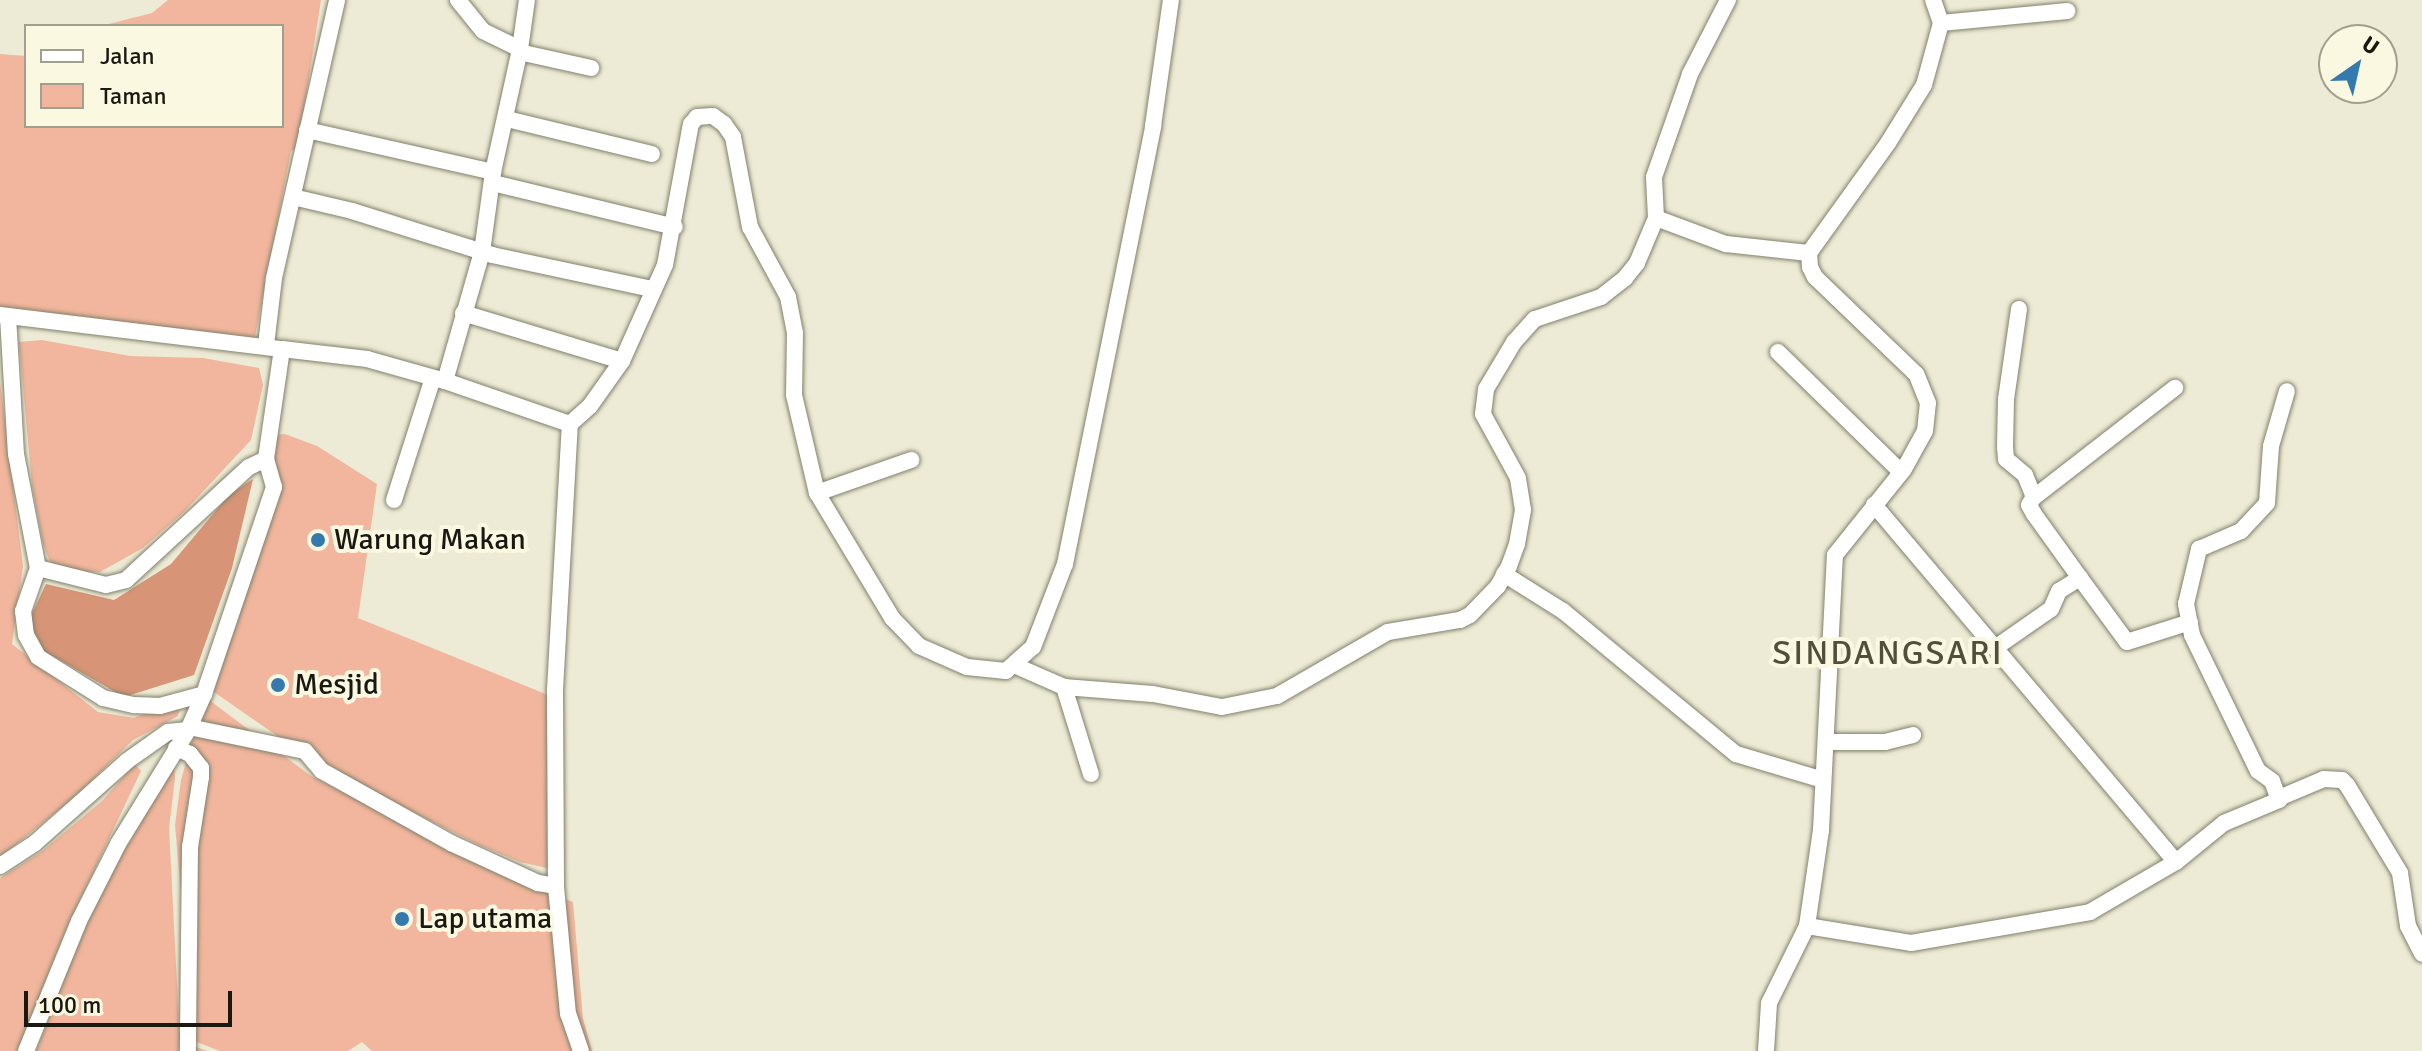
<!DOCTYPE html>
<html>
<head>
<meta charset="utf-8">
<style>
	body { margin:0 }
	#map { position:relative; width:2422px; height:1051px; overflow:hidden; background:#edebd5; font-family:Signika,sans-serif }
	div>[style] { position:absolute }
	.green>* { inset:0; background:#f1b69d }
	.forest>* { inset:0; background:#d79477 }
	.roads { filter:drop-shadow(0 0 2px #82806c) drop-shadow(0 0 2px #82806c) }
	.minor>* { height:16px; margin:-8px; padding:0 8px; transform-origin:8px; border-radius:8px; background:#fff }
	.dots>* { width:22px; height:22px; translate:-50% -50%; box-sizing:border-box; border:4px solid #fbf8e2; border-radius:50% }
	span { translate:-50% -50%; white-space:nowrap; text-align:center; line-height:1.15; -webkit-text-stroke:8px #fbf8e2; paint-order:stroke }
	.poi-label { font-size:30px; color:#1a1911 }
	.left { translate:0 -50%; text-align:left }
	.quarter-label { font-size:34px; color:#514f3c; letter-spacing:2px }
	.legend { position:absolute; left:24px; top:24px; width:260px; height:104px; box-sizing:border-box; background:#fbf8e2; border:2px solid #a19f8e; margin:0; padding:10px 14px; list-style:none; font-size:24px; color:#1a1911 }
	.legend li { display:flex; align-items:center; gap:16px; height:40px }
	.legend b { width:40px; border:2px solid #a19f8e }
	.north { position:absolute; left:2318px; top:24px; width:80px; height:80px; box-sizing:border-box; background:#fbf8e2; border:2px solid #a19f8e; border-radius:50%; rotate:34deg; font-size:22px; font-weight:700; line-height:32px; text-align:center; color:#1a1911 }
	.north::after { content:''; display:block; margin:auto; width:28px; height:36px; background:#357aaf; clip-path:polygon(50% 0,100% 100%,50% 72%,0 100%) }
	.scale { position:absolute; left:24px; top:991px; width:208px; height:36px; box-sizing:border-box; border:4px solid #1a1911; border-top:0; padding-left:10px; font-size:24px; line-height:28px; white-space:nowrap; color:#1a1911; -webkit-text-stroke:6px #fbf8e2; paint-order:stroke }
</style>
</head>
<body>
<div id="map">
	<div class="green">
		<div style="clip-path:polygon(168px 0,321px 0,298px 147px,291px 151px,255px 337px,246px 343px,0 313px,0 54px,26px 56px,26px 126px,282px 126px,282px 26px,101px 26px,152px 13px)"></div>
		<div style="clip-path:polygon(42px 340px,130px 356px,203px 358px,259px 368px,263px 385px,251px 440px,184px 512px,143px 548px,100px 572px,66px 571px,50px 562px,43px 544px,32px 485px,19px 342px)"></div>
		<div style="clip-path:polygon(0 382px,23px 566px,12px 644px,98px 712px,134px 718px,182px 698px,178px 716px,133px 740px,75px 797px,0 857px)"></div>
		<div style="clip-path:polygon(285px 434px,317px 446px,377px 484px,358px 618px,548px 695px,551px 869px,520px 862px,479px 845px,319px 765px,204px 685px,248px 578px,276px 446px,274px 435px)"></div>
		<div style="clip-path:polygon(205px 697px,311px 776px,522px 884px,573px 902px,583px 1019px,592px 1051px,372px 1051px,362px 1042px,348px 1051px,220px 1051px,194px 1041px,175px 825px,181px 780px)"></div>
		<div style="clip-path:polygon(166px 762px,174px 763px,175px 778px,169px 828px,180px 1042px,208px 1051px,36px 1051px,91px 911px)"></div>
		<div style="clip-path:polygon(135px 764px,141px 771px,71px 919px,17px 1051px,0 1051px,0 878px,41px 852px,102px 801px)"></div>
	</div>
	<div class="forest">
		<div style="clip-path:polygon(253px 479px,232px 568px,194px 675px,124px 697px,44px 651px,28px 634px,29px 620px,46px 584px,114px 600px,171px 564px,229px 495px)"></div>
	</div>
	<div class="roads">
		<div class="minor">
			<div style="left:1941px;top:23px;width:127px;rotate:-5.4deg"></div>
			<div style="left:520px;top:49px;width:49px;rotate:-81.9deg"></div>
			<div style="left:519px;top:52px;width:74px;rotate:12.5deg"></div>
			<div style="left:507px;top:119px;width:149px;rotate:13.6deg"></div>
			<div style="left:307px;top:130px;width:191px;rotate:12.7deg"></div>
			<div style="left:493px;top:183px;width:187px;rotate:13.6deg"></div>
			<div style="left:293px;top:197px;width:61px;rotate:13.3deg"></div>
			<div style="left:352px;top:211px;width:147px;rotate:17.4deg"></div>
			<div style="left:492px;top:255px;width:164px;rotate:12deg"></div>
			<div style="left:1656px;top:218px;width:75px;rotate:20.4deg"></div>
			<div style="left:1726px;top:244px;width:83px;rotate:6.2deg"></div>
			<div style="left:2019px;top:309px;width:91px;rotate:98.2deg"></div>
			<div style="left:2006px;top:399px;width:48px;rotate:91.2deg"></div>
			<div style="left:2005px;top:447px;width:12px;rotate:85deg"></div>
			<div style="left:2006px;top:459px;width:25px;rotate:40deg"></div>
			<div style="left:2025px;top:475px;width:24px;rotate:68deg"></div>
			<div style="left:463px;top:313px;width:166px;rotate:16.8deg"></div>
			<div style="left:0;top:315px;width:284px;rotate:6.9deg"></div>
			<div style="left:282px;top:349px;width:111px;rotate:98.3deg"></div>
			<div style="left:8px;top:316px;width:138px;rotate:86.7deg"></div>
			<div style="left:16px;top:454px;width:116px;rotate:79.1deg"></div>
			<div style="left:38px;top:568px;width:46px;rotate:109.2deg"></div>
			<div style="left:23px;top:611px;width:24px;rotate:83deg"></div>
			<div style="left:26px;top:635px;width:25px;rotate:61deg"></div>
			<div style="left:38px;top:657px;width:77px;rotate:32.2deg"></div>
			<div style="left:103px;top:698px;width:32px;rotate:13deg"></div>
			<div style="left:134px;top:705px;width:26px;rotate:2deg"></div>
			<div style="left:160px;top:706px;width:46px;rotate:-15.3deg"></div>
			<div style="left:266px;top:345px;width:67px;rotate:-83.2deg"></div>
			<div style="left:274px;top:278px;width:285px;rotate:-77.2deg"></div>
			<div style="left:282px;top:349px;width:86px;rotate:6.7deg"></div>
			<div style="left:367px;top:359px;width:81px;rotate:15.8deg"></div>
			<div style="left:445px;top:381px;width:132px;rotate:19deg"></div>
			<div style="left:1778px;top:352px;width:172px;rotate:44.3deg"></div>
			<div style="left:445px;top:381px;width:134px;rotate:-74deg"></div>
			<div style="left:482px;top:252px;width:81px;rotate:-82.2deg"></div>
			<div style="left:493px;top:172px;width:126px;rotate:-77.6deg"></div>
			<div style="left:520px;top:49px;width:41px;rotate:-154.1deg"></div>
			<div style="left:483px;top:31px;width:40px;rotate:-129deg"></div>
			<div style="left:817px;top:493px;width:100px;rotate:-19.3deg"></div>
			<div style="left:394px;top:500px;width:128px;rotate:-72.3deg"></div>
			<div style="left:38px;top:568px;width:70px;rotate:14deg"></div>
			<div style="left:106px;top:585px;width:21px;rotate:-14deg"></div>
			<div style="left:126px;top:580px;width:167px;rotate:-42.6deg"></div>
			<div style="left:249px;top:467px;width:19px;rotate:-25deg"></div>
			<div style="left:1504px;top:574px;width:70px;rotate:32.1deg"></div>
			<div style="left:1563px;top:611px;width:224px;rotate:39.6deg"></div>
			<div style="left:1736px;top:754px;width:91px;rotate:16.6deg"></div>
			<div style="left:2080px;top:578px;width:79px;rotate:53.7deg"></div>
			<div style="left:2127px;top:642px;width:66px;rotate:-17.6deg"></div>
			<div style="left:1995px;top:648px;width:68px;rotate:-34.9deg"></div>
			<div style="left:2051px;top:609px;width:20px;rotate:-66deg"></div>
			<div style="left:2059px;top:591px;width:25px;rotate:-32deg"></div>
			<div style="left:2080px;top:578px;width:79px;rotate:-125.7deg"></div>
			<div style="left:2034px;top:514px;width:10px;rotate:-119deg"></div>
			<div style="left:2029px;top:505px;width:8px;rotate:-60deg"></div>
			<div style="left:2033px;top:498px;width:180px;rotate:-37.8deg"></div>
			<div style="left:1014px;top:665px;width:55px;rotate:23.7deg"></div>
			<div style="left:1064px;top:687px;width:89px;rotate:4.5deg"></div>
			<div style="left:1153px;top:694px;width:70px;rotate:10.7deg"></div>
			<div style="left:1222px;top:707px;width:56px;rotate:-11.3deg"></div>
			<div style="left:1277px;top:696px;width:128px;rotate:-30deg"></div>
			<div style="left:1388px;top:632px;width:73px;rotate:-9.5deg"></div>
			<div style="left:1460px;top:620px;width:11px;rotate:-27deg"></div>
			<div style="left:1470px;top:615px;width:40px;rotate:-46deg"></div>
			<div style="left:1498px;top:586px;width:23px;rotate:-61deg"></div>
			<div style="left:1509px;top:566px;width:23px;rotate:-70deg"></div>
			<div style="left:1517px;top:544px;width:35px;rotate:-80deg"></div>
			<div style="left:1523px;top:510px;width:32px;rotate:-99deg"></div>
			<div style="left:1518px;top:478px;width:73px;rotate:-118.7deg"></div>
			<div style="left:1483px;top:414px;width:25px;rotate:-83deg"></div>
			<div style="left:1486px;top:389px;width:55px;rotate:-59.2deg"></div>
			<div style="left:1514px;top:342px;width:31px;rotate:-48deg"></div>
			<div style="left:1535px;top:319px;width:70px;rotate:-18.4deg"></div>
			<div style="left:1601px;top:297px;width:31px;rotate:-38deg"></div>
			<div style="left:1625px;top:278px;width:19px;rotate:-51deg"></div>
			<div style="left:1637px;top:263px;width:49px;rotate:-67.1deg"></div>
			<div style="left:1656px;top:218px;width:41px;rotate:-92.8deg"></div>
			<div style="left:1654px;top:177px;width:109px;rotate:-70.7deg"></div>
			<div style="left:1690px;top:74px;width:83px;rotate:-62.8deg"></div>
			<div style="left:1064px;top:687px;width:91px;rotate:72.8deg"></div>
			<div style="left:189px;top:727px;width:118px;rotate:11.7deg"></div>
			<div style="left:305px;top:751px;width:26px;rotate:50deg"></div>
			<div style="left:322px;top:771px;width:148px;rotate:29.2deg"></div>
			<div style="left:451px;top:843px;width:96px;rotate:24.7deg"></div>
			<div style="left:538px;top:883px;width:18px;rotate:9deg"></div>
			<div style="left:1826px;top:742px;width:59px"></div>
			<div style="left:1885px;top:742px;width:29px;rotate:-14deg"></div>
			<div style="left:176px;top:748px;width:15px;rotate:23deg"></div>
			<div style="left:190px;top:754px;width:18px;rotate:52deg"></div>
			<div style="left:201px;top:768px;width:9px;rotate:90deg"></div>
			<div style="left:201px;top:777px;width:71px;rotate:98.9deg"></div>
			<div style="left:190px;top:847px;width:204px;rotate:90.6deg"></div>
			<div style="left:2279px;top:798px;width:49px;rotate:-22.9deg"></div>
			<div style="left:2324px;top:779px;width:18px;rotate:3deg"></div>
			<div style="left:2342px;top:780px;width:7px;rotate:45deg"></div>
			<div style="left:2347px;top:785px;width:103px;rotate:58.9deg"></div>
			<div style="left:2400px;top:873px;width:54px;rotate:81.4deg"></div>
			<div style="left:2408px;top:926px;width:31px;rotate:63deg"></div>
			<div style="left:2176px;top:862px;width:62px;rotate:-39.1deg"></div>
			<div style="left:2224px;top:823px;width:60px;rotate:-22.7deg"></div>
			<div style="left:2279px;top:800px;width:20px;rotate:-110deg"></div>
			<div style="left:2272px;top:781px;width:17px;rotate:-144deg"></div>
			<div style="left:2258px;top:771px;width:151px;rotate:-115.9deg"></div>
			<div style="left:2192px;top:635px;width:32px;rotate:-101deg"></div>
			<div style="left:2186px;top:604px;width:57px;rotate:-76.7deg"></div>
			<div style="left:2199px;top:549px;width:46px;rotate:-23.2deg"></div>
			<div style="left:2241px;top:531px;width:38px;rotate:-47deg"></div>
			<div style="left:2267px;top:503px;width:57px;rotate:-86deg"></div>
			<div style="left:2271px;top:446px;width:57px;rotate:-73.8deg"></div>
			<div style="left:0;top:866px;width:42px;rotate:-33.3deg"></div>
			<div style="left:35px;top:843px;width:123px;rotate:-41.7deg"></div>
			<div style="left:127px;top:761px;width:50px;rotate:-35.3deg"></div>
			<div style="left:168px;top:732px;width:20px;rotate:-6deg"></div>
			<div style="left:1807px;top:926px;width:105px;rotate:9.3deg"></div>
			<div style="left:1911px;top:943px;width:182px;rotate:-9.8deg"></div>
			<div style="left:2090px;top:912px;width:99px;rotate:-30.2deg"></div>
			<div style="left:2176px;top:862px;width:468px;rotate:-130.2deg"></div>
			<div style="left:26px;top:1051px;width:140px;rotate:-67.8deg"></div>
			<div style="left:79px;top:921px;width:86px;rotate:-63.1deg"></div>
			<div style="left:118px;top:844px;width:134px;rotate:-58.4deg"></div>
			<div style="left:188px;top:730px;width:39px;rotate:-66deg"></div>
			<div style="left:204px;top:694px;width:219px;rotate:-71.3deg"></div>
			<div style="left:274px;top:487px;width:29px;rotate:-106deg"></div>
			<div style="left:581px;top:1051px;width:39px;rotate:-109deg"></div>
			<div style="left:568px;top:1014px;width:129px;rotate:-95.4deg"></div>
			<div style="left:556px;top:886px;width:196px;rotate:-90.3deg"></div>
			<div style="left:555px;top:690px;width:266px;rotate:-86.8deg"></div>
			<div style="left:570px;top:424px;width:27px;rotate:-42deg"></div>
			<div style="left:590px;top:406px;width:55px;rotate:-54.6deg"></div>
			<div style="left:622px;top:361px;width:105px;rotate:-65.9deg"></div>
			<div style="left:665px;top:265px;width:143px;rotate:-79.6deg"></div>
			<div style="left:691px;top:124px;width:9px;rotate:-49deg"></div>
			<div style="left:697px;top:117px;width:16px;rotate:-4deg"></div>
			<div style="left:713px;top:116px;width:14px;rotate:36deg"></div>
			<div style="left:724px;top:124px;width:16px;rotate:55deg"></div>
			<div style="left:733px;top:137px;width:92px;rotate:79.3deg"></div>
			<div style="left:750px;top:227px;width:80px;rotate:61.5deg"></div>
			<div style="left:788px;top:297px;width:37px;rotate:79deg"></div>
			<div style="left:795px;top:333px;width:62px;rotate:90.9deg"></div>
			<div style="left:794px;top:395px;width:101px;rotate:76.8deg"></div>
			<div style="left:817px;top:493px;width:146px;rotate:59deg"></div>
			<div style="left:892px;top:618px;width:39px;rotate:46deg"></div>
			<div style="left:919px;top:646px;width:52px;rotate:23.6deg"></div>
			<div style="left:967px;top:667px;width:39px;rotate:6deg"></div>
			<div style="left:1006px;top:671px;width:36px;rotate:-42deg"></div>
			<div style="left:1033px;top:647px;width:89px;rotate:-68.9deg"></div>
			<div style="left:1065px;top:564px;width:447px;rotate:-78.6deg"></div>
			<div style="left:1153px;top:126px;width:127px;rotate:-81.9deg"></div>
			<div style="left:1766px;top:1051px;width:48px;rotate:-86.4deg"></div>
			<div style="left:1769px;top:1003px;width:86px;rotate:-63.7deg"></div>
			<div style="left:1807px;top:926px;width:97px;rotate:-81.7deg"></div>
			<div style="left:1821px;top:830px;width:275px;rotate:-87.1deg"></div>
			<div style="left:1835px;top:555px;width:110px;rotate:-51.3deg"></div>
			<div style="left:1904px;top:469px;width:43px;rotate:-61.1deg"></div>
			<div style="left:1925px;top:431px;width:28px;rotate:-84deg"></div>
			<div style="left:1928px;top:403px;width:31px;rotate:-112deg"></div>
			<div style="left:1916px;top:374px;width:140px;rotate:-136.2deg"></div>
			<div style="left:1815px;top:277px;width:11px;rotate:-117deg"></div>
			<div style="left:1810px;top:267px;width:14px;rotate:-94deg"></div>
			<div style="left:1809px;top:253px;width:135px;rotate:-54.3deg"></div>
			<div style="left:1888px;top:143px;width:68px;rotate:-58.2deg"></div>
			<div style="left:1924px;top:85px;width:64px;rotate:-74.7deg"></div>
			<div style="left:1941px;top:23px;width:24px;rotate:-109deg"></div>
		</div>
	</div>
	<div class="dots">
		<div style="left:318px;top:540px;background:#357aaf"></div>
		<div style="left:278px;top:685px;background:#357aaf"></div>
		<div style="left:402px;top:919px;background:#357aaf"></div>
	</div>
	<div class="poi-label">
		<span class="left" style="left:334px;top:540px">Warung Makan</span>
		<span class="left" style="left:294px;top:685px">Mesjid</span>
		<span class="left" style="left:418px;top:919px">Lap utama</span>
	</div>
	<div class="quarter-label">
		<span style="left:1888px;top:654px">SINDANGSARI</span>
	</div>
	<ul class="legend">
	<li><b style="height:10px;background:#fff"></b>Jalan</li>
	<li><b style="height:22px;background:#f1b69d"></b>Taman</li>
	</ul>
	<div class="north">U</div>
	<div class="scale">100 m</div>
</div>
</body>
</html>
